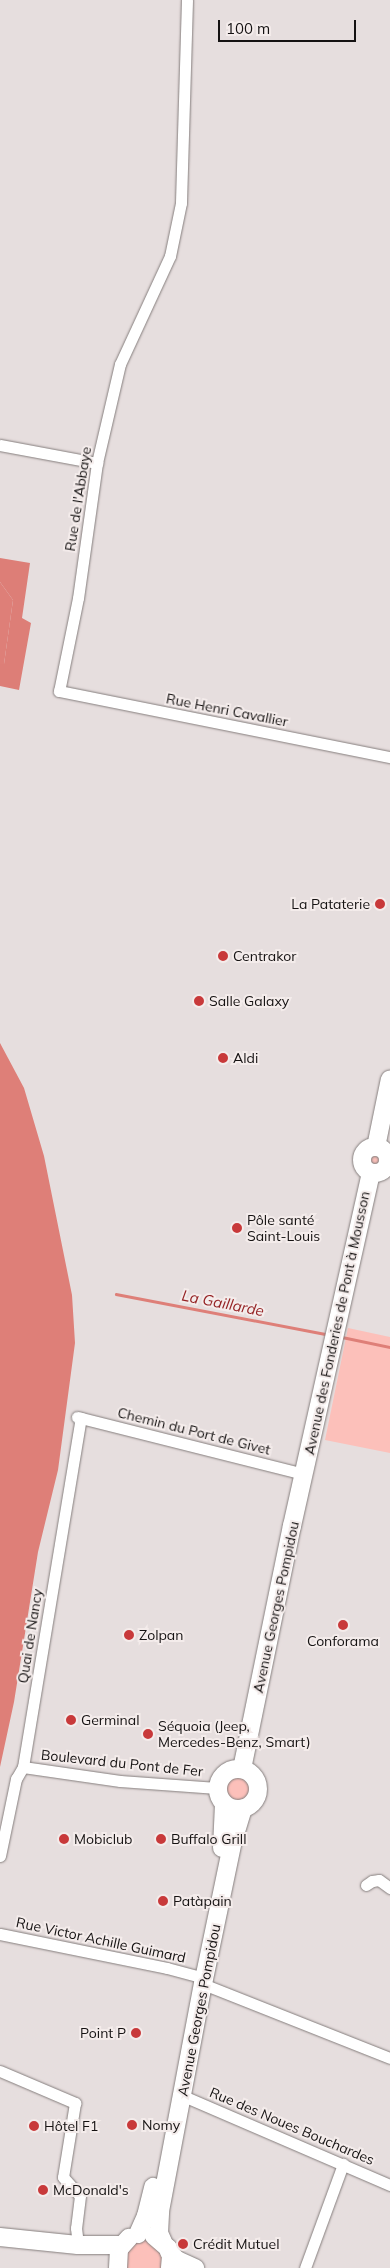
<!DOCTYPE html>
<html>
<head>
<meta charset="utf-8">
<style>
	body { margin:0 }
	#map { position:relative; width:390px; height:2268px; overflow:hidden; background:#e6dede; font-family:Mulish,sans-serif }
	div>[style] { position:absolute }
	.green>* { inset:0; background:#fcc0ba }
	.round { border-radius:50% }
	.forest>* { inset:0; background:#dd7e77 }
	.water>* { inset:0; background:#de7f78 }
	.stream>* { height:2.5px; margin:-1.25px; padding:0 1.25px; transform-origin:1.25px; border-radius:1.25px; background:#de7f78 }
	.roads { filter:drop-shadow(0 0 1px #857e7d) drop-shadow(0 0 1px #857e7d) }
	.street>* { height:11px; margin:-5.5px; padding:0 5.5px; transform-origin:5.5px; border-radius:5.5px; background:#fff }
	.primary>* { height:18px; margin:-9px; padding:0 9px; transform-origin:9px; border-radius:9px; background:#fff }
	.primary>.ring { margin:-9px; padding:0; box-sizing:content-box; background:none; border:18px solid #fff; border-radius:50% }
	.dots>* { width:14px; height:14px; translate:-50% -50%; box-sizing:border-box; border:2px solid #f4eceb; border-radius:50% }
	span { translate:-50% -50%; white-space:nowrap; text-align:center; line-height:1.15; -webkit-text-stroke:4px #f4eceb; paint-order:stroke }
	.street-label { font-size:14px; color:#151212 }
	.poi-label { font-size:14px; color:#151212 }
	.right { translate:-100% -50%; text-align:right }
	.left { translate:0 -50%; text-align:left }
	.water-label { font-size:15px; color:#952325; font-style:italic }
	.scale { position:absolute; left:218px; top:20px; width:138px; height:22px; box-sizing:border-box; border:2px solid #151212; border-top:0; padding-left:6px; font-size:15px; line-height:18px; white-space:nowrap; color:#151212; -webkit-text-stroke:4px #f4eceb; paint-order:stroke }
</style>
</head>
<body>
<div id="map">
	<div class="green">
		<div class="round" style="left:367px;top:1152px;width:16px;height:16px"></div>
		<div style="clip-path:polygon(348px 1328px,390px 1337px,390px 1453px,325px 1440px)"></div>
		<div class="round" style="left:224px;top:1775px;width:28px;height:28px"></div>
		<div style="clip-path:polygon(141px 2240px,146px 2240px,161px 2247px,165px 2268px,124px 2268px,123px 2259px,131px 2244px)"></div>
	</div>
	<div class="forest">
		<div style="clip-path:polygon(0 558px,30px 563px,22px 618px,31px 623px,19px 690px,0 686px,0 664px,4px 664px,13px 600px,0 582px)"></div>
	</div>
	<div class="water">
		<div style="clip-path:polygon(0 582px,13px 600px,4px 664px,0 664px)"></div>
		<div style="clip-path:polygon(0 1043px,24px 1088px,44px 1156px,72px 1295px,75px 1343px,58px 1470px,38px 1552px,14px 1702px,0 1767px)"></div>
	</div>
	<div class="stream">
		<div style="left:116px;top:1294px;width:214px;rotate:10.8deg"></div>
		<div style="left:342px;top:1337px;width:49px;rotate:11.8deg"></div>
	</div>
	<div class="roads">
		<div class="street">
			<div style="left:187px;top:0;width:203px;rotate:91.7deg"></div>
			<div style="left:181px;top:203px;width:54px;rotate:101.7deg"></div>
			<div style="left:170px;top:256px;width:119px;rotate:114.8deg"></div>
			<div style="left:120px;top:364px;width:102px;rotate:103.1deg"></div>
			<div style="left:97px;top:463px;width:136px;rotate:98deg"></div>
			<div style="left:78px;top:598px;width:95px;rotate:101.5deg"></div>
			<div style="left:59px;top:691px;width:338px;rotate:11.3deg"></div>
			<div style="left:0;top:445px;width:99px;rotate:10.5deg"></div>
			<div style="left:388px;top:1161px;width:2px;rotate:27deg"></div>
			<div style="left:77px;top:1417px;width:234px;rotate:14.1deg"></div>
			<div style="left:23px;top:1767px;width:98px;rotate:8.2deg"></div>
			<div style="left:120px;top:1781px;width:97px;rotate:4.1deg"></div>
			<div style="left:0;top:1856px;width:79px;rotate:-78.3deg"></div>
			<div style="left:16px;top:1779px;width:14px;rotate:-60deg"></div>
			<div style="left:23px;top:1767px;width:354px;rotate:-80.6deg"></div>
			<div style="left:366px;top:1885px;width:7px;rotate:-34deg"></div>
			<div style="left:372px;top:1881px;width:7px;rotate:-8deg"></div>
			<div style="left:379px;top:1880px;width:14px;rotate:36deg"></div>
			<div style="left:0;top:1934px;width:170px;rotate:11.5deg"></div>
			<div style="left:167px;top:1968px;width:30px;rotate:15deg"></div>
			<div style="left:203px;top:1984px;width:201px;rotate:21.6deg"></div>
			<div style="left:0;top:2071px;width:82px;rotate:23.1deg"></div>
			<div style="left:75px;top:2103px;width:75px;rotate:99.2deg"></div>
			<div style="left:63px;top:2177px;width:25px;rotate:48deg"></div>
			<div style="left:80px;top:2196px;width:32px;rotate:97deg"></div>
			<div style="left:76px;top:2228px;width:17px;rotate:83deg"></div>
			<div style="left:181px;top:2095px;width:228px;rotate:23.3deg"></div>
			<div style="left:305px;top:2268px;width:111px;rotate:-69.9deg"></div>
		</div>
		<div class="primary">
			<div style="left:376px;top:1147px;width:69px;rotate:-78.4deg"></div>
			<div class="ring" style="left:362px;top:1147px;width:8px;height:8px"></div>
			<div class="ring" style="left:218px;top:1769px;width:22px;height:22px"></div>
			<div style="left:242px;top:1769px;width:248px;rotate:-78.4deg"></div>
			<div style="left:292px;top:1526px;width:362px;rotate:-77.4deg"></div>
			<div style="left:222px;top:1848px;width:44px;rotate:-87.4deg"></div>
			<div style="left:138px;top:2234px;width:20px;rotate:-66deg"></div>
			<div style="left:146px;top:2216px;width:30px;rotate:-76deg"></div>
			<div style="left:154px;top:2236px;width:18px;rotate:41deg"></div>
			<div style="left:168px;top:2248px;width:9px;rotate:69deg"></div>
			<div style="left:171px;top:2256px;width:12px;rotate:95deg"></div>
			<div style="left:0;top:2237px;width:78px;rotate:5.9deg"></div>
			<div style="left:78px;top:2245px;width:44px"></div>
			<div style="left:163px;top:2242px;width:10px;rotate:-114deg"></div>
			<div style="left:159px;top:2233px;width:22px;rotate:-87deg"></div>
			<div style="left:160px;top:2211px;width:231px;rotate:-79.3deg"></div>
			<div style="left:203px;top:1984px;width:146px;rotate:-78.2deg"></div>
			<div style="left:233px;top:1841px;width:34px;rotate:-73deg"></div>
			<div style="left:169px;top:2252px;width:11px;rotate:45deg"></div>
			<div style="left:177px;top:2260px;width:20px;rotate:24deg"></div>
			<div style="left:118px;top:2268px;width:19px;rotate:-87deg"></div>
			<div style="left:119px;top:2249px;width:15px;rotate:-48deg"></div>
		</div>
	</div>
	<div class="dots">
		<div style="left:380px;top:904px;background:#c8393a"></div>
		<div style="left:223px;top:956px;background:#c8393a"></div>
		<div style="left:199px;top:1001px;background:#c8393a"></div>
		<div style="left:223px;top:1058px;background:#c8393a"></div>
		<div style="left:237px;top:1228px;background:#c8393a"></div>
		<div style="left:343px;top:1625px;background:#c8393a"></div>
		<div style="left:129px;top:1635px;background:#c8393a"></div>
		<div style="left:71px;top:1720px;background:#c8393a"></div>
		<div style="left:148px;top:1734px;background:#c8393a"></div>
		<div style="left:64px;top:1839px;background:#c8393a"></div>
		<div style="left:161px;top:1839px;background:#c8393a"></div>
		<div style="left:163px;top:1901px;background:#c8393a"></div>
		<div style="left:136px;top:2033px;background:#c8393a"></div>
		<div style="left:132px;top:2125px;background:#c8393a"></div>
		<div style="left:34px;top:2126px;background:#c8393a"></div>
		<div style="left:43px;top:2190px;background:#c8393a"></div>
		<div style="left:183px;top:2244px;background:#c8393a"></div>
	</div>
	<div class="street-label">
		<span style="left:78px;top:499px;rotate:-81deg">Rue de l'Abbaye</span>
		<span style="left:227px;top:710px;rotate:11deg">Rue Henri Cavallier</span>
		<span style="left:337px;top:1323px;rotate:-78deg">Avenue des Fonderies de Pont à Mousson</span>
		<span style="left:194px;top:1431px;rotate:14deg">Chemin du Port de Givet</span>
		<span style="left:276px;top:1607px;rotate:-78deg">Avenue Georges Pompidou</span>
		<span style="left:30px;top:1636px;rotate:-81deg">Quai de Nancy</span>
		<span style="left:122px;top:1763px;rotate:6deg">Boulevard du Pont de Fer</span>
		<span style="left:101px;top:1940px;rotate:12deg">Rue Victor Achille Guimard</span>
		<span style="left:199px;top:2010px;rotate:-79deg">Avenue Georges Pompidou</span>
		<span style="left:292px;top:2126px;rotate:23deg">Rue des Noues Bouchardes</span>
	</div>
	<div class="poi-label">
		<span class="right" style="left:370px;top:904px">La Pataterie</span>
		<span class="left" style="left:233px;top:956px">Centrakor</span>
		<span class="left" style="left:209px;top:1001px">Salle Galaxy</span>
		<span class="left" style="left:233px;top:1058px">Aldi</span>
		<span class="left" style="left:247px;top:1228px">Pôle santé<br>Saint-Louis</span>
		<span class="left" style="left:139px;top:1635px">Zolpan</span>
		<span style="left:343px;top:1641px">Conforama</span>
		<span class="left" style="left:81px;top:1720px">Germinal</span>
		<span class="left" style="left:158px;top:1734px">Séquoia (Jeep,<br>Mercedes-Benz, Smart)</span>
		<span class="left" style="left:74px;top:1839px">Mobiclub</span>
		<span class="left" style="left:171px;top:1839px">Buffalo Grill</span>
		<span class="left" style="left:173px;top:1901px">Patàpain</span>
		<span class="right" style="left:126px;top:2033px">Point P</span>
		<span class="left" style="left:142px;top:2125px">Nomy</span>
		<span class="left" style="left:44px;top:2126px">Hôtel F1</span>
		<span class="left" style="left:53px;top:2190px">McDonald's</span>
		<span class="left" style="left:193px;top:2244px">Crédit Mutuel</span>
	</div>
	<div class="water-label">
		<span style="left:223px;top:1303px;rotate:11deg">La Gaillarde</span>
	</div>
	<div class="scale">100 m</div>
</div>
</body>
</html>
